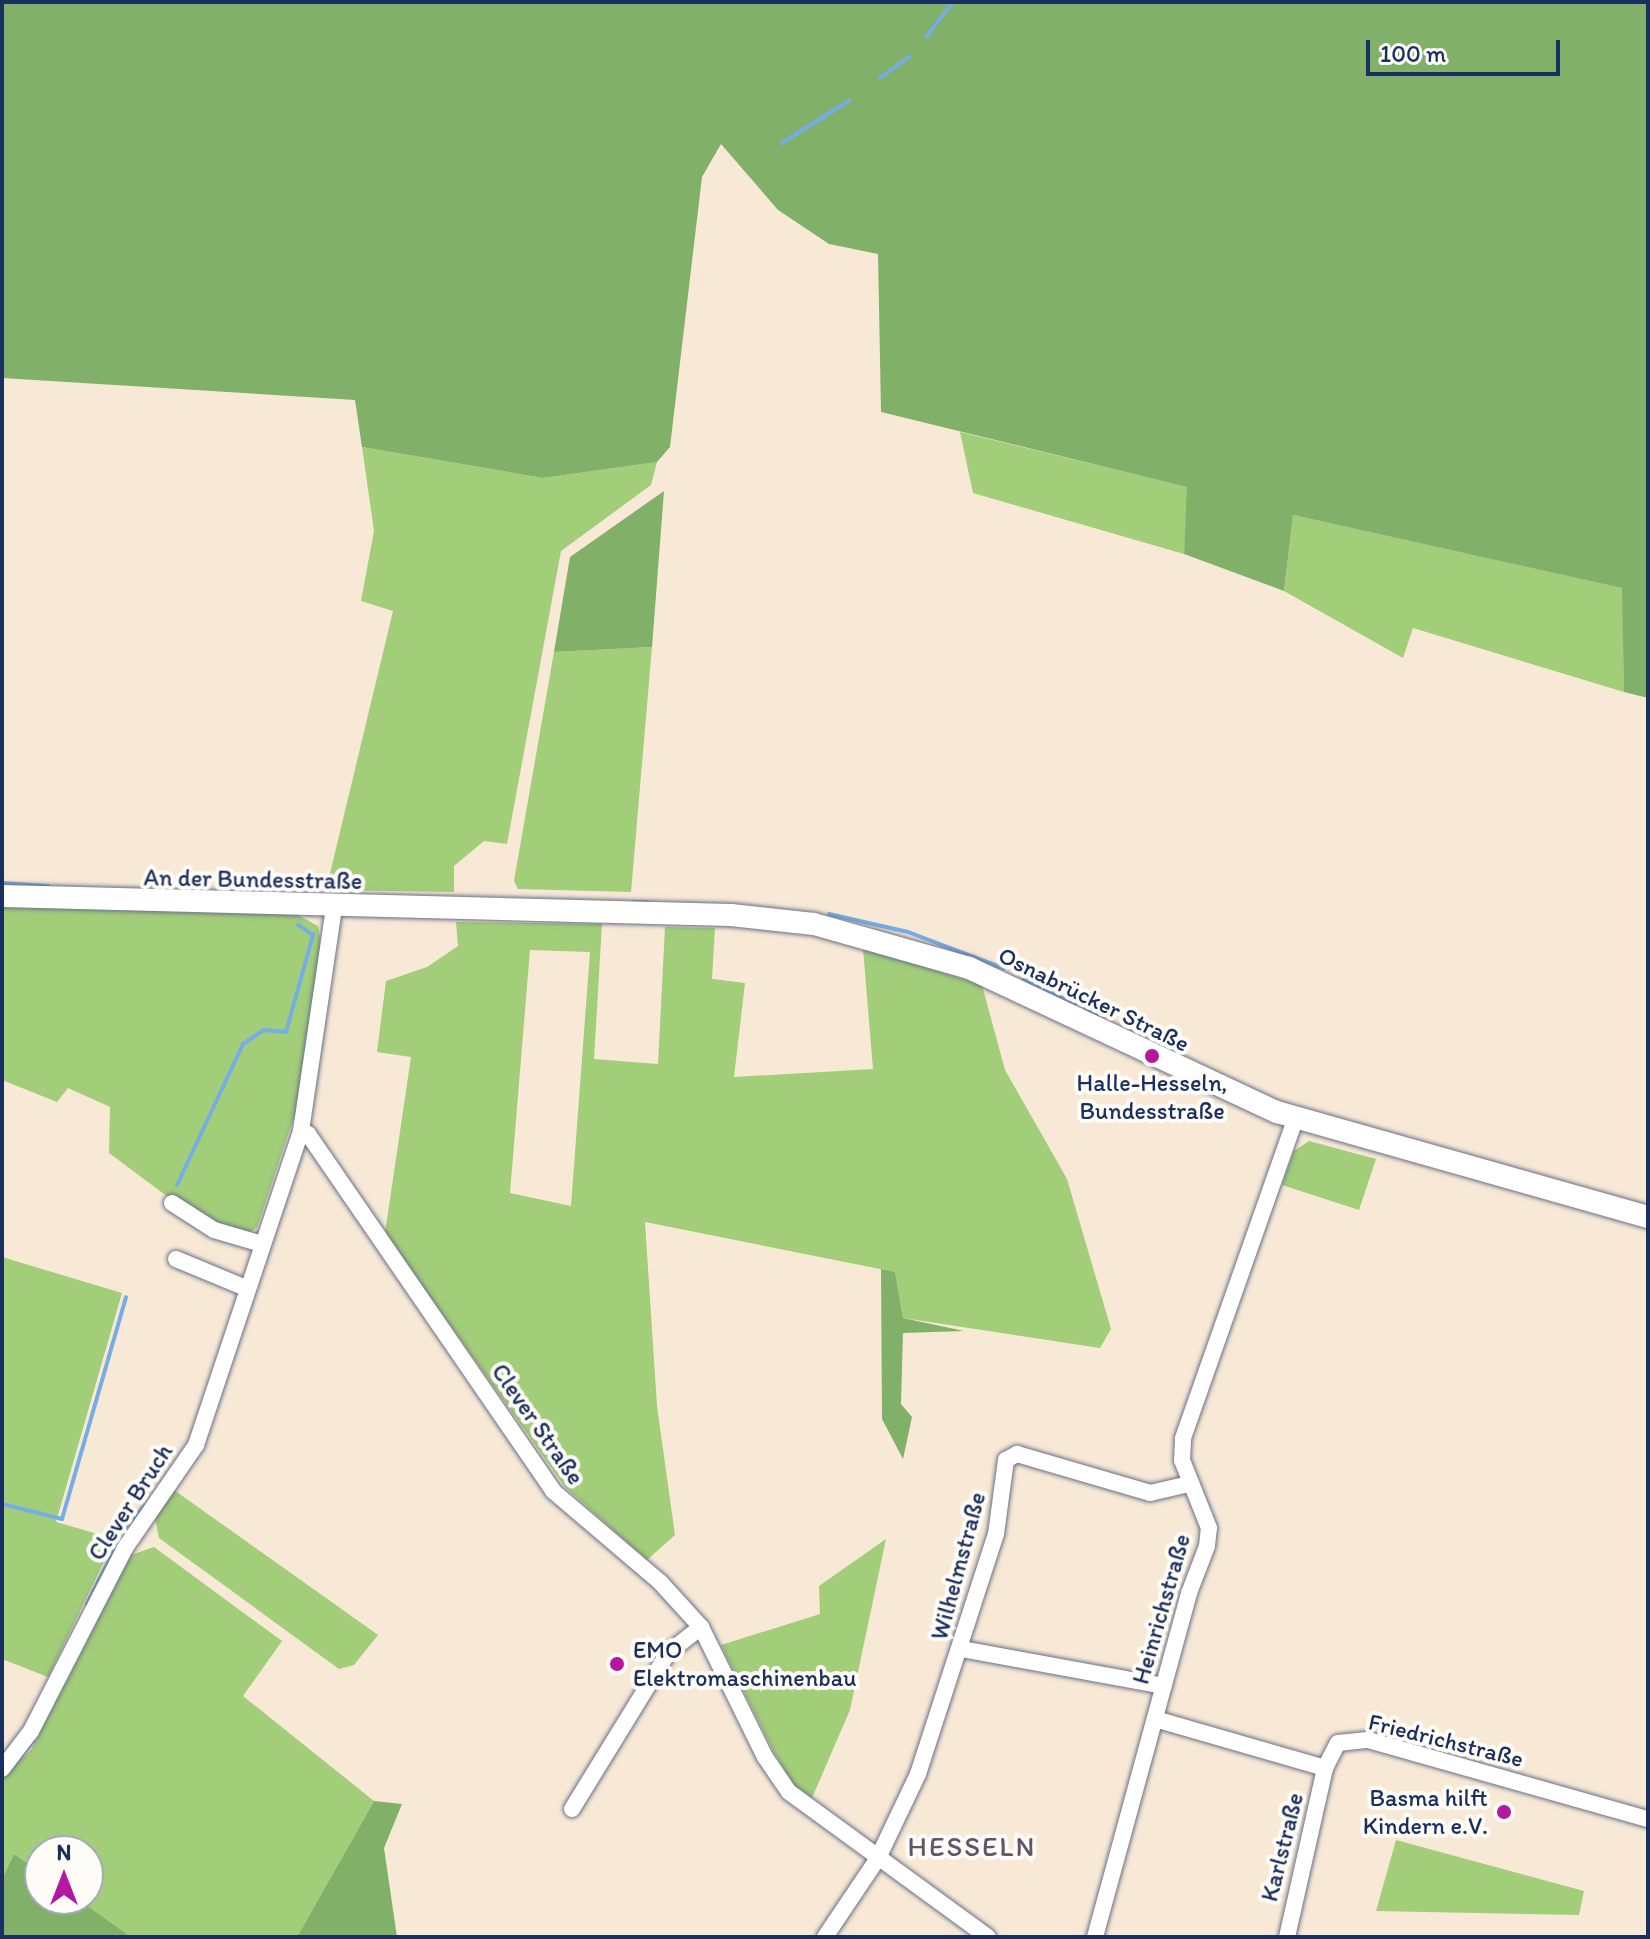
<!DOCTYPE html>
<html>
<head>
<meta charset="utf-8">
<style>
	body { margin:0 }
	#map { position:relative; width:1650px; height:1939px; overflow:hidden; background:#f8e9d6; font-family:Itim,sans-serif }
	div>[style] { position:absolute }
	.green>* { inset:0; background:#a2cd79 }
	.forest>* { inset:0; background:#81b069 }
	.stream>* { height:4px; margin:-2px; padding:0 2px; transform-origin:2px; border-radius:2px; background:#76ade5 }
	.roads { filter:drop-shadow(0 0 2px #687088) drop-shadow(0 0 2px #687088) }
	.minor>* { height:16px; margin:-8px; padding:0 8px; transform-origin:8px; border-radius:8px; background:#fff }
	.secondary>* { height:22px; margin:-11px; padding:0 11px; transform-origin:11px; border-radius:11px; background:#fff }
	.dots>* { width:22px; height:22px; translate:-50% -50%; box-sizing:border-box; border:4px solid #fdfcf7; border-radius:50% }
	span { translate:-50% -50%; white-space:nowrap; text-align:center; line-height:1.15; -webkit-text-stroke:8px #fdfcf7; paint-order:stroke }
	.street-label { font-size:24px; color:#1b2f5e }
	.poi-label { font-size:24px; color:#1b2f5e }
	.left { translate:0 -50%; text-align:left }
	.right { translate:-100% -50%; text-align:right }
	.quarter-label { font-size:28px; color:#61546b; letter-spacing:2px }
	.frame { position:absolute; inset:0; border:4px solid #1b2f5e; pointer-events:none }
	.north { position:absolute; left:24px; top:1835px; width:80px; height:80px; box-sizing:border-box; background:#fdfcf7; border:2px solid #a3aaba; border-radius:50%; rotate:0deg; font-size:22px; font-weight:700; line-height:32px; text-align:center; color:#1b2f5e }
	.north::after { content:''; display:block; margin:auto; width:28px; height:36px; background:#b5179e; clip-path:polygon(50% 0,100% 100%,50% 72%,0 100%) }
	.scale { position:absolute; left:1366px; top:40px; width:194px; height:36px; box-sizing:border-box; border:4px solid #1b2f5e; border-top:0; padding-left:10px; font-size:24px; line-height:28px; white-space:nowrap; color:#1b2f5e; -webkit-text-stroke:6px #fdfcf7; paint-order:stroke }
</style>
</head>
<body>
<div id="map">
	<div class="green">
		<div style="clip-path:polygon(960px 432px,1188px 487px,1184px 554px,973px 493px)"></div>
		<div style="clip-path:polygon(362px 447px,543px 478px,657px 462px,651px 485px,561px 551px,507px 844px,484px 841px,454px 866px,454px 892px,326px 890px,393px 611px,361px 601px,374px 531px)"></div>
		<div style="clip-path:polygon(1293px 515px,1623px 588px,1624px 692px,1413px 628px,1403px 658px,1284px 591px)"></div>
		<div style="clip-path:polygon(652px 647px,631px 892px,518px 889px,514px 881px,554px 652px)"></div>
		<div style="clip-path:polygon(2px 906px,298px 915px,318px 926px,321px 944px,298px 1105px,257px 1228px,247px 1234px,221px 1226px,164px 1194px,109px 1153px,110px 1107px,68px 1088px,57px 1102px,2px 1080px)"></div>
		<div style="clip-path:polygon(evenodd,456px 922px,602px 924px,594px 1059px,658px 1064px,665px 927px,715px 928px,712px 979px,745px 983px,734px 1077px,873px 1069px,863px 948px,982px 985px,1005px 1070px,1067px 1179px,1111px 1329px,1100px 1348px,903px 1318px,895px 1272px,645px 1222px,657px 1406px,675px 1535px,647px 1560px,565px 1487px,385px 1233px,411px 1057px,377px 1052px,386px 981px,427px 967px,458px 946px,456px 922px,530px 950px,590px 952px,571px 1206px,510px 1193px,530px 950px)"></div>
		<div style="clip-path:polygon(1309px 1141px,1376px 1159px,1359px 1210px,1282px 1185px,1294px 1151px)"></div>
		<div style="clip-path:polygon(2px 1257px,122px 1293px,56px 1522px,115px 1539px,48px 1677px,2px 1659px)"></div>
		<div style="clip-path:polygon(174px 1490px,378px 1635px,354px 1665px,339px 1669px,159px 1538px,155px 1518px)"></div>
		<div style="clip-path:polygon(886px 1539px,850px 1710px,812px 1798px,793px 1784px,774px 1752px,721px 1645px,820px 1614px,819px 1586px)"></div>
		<div style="clip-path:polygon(154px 1547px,282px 1641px,243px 1696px,374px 1801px,297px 1937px,131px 1937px,78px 1899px,88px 1899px,88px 1851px,40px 1851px,40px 1872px,14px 1854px,2px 1879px,2px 1778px,31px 1750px,131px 1555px)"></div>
		<div style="clip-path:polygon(1396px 1840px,1584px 1891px,1579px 1915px,1376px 1911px)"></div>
	</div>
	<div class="forest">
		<div style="clip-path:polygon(2px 2px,1648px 2px,1648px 698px,1624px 692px,1622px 588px,1293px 515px,1284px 591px,1184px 554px,1187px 487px,881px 412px,878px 254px,829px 244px,778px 210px,721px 144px,702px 177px,670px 447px,657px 462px,543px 478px,362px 447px,355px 400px,2px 378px)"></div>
		<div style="clip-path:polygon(664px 491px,652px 647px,554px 652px,570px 557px)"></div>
		<div style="clip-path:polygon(881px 1269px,895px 1272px,903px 1318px,964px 1331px,903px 1333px,901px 1404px,912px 1417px,903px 1459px,882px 1419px)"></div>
		<div style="clip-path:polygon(374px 1801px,402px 1804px,384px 1848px,397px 1937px,297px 1937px)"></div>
		<div style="clip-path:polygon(14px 1854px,40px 1872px,40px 1899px,78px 1899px,131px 1937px,2px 1937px,2px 1879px)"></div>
	</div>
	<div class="stream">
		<div style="left:926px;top:37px;width:44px;rotate:-52.4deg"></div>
		<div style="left:880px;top:78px;width:37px;rotate:-36deg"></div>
		<div style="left:782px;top:143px;width:80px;rotate:-32.3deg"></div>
		<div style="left:2px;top:883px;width:46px;rotate:3.7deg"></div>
		<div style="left:633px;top:902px;width:14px"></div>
		<div style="left:829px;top:914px;width:81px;rotate:12.8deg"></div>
		<div style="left:908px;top:932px;width:102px;rotate:20.8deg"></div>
		<div style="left:1024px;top:979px;width:57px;rotate:27deg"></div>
		<div style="left:1085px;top:1010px;width:13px;rotate:27deg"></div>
		<div style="left:177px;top:1185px;width:156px;rotate:-64.9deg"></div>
		<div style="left:243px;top:1044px;width:25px;rotate:-34deg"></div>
		<div style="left:264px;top:1030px;width:22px;rotate:5deg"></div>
		<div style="left:286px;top:1032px;width:101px;rotate:-74.4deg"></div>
		<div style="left:313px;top:935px;width:18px;rotate:-146deg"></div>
		<div style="left:2px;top:1504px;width:62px;rotate:14deg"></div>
		<div style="left:62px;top:1519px;width:231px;rotate:-73.9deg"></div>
		<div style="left:125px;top:1528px;width:30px;rotate:-48deg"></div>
		<div style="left:87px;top:1604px;width:62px;rotate:-63deg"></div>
		<div style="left:14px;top:1765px;width:31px;rotate:-52deg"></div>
	</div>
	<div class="roads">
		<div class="minor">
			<div style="left:301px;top:1131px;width:8px;rotate:23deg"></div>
			<div style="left:308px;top:1134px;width:433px;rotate:55.5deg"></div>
			<div style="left:553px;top:1491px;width:140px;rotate:40.4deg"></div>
			<div style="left:660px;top:1582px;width:61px;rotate:47.7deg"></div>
			<div style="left:701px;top:1627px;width:145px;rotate:63.8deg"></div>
			<div style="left:765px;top:1757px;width:42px;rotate:55.6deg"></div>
			<div style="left:789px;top:1792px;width:246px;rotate:36.1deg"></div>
			<div style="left:172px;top:1203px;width:50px;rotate:32.7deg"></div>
			<div style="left:214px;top:1230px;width:50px;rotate:16.3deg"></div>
			<div style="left:176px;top:1259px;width:78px;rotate:22.6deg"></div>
			<div style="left:962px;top:1649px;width:205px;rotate:10.4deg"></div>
			<div style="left:1155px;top:1719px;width:177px;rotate:16.1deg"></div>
			<div style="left:2px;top:1769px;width:48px;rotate:-52.7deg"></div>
			<div style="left:31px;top:1731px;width:206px;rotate:-62.8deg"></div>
			<div style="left:125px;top:1548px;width:125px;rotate:-55.4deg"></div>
			<div style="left:196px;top:1445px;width:331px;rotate:-71.5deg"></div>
			<div style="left:301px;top:1131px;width:226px;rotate:-81.6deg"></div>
			<div style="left:572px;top:1809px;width:183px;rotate:-58.4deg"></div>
			<div style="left:668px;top:1653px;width:42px;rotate:-38.2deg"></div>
			<div style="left:825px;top:1937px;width:95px;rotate:-56.1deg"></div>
			<div style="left:878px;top:1858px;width:93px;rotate:-64.5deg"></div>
			<div style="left:918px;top:1774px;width:252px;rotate:-72deg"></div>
			<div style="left:996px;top:1534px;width:75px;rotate:-82.3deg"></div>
			<div style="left:1006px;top:1460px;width:13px;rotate:-29deg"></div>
			<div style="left:1017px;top:1454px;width:139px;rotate:16.3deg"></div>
			<div style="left:1150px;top:1493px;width:39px;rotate:-13deg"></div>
			<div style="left:1095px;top:1937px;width:357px;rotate:-74.7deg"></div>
			<div style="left:1189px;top:1593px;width:50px;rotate:-69deg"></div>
			<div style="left:1207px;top:1546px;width:18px;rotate:-84deg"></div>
			<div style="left:1209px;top:1528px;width:73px;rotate:-111.7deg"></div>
			<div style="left:1182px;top:1460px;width:22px;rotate:-87deg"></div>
			<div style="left:1183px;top:1438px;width:339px;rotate:-70.6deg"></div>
			<div style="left:1287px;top:1937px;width:173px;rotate:-77.3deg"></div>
			<div style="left:1325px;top:1768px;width:28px;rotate:-63deg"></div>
			<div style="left:1338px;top:1743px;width:30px;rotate:-6deg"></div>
			<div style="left:1368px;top:1740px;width:291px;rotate:15.8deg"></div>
		</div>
		<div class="secondary">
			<div style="left:2px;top:896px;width:729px;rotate:1.49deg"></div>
			<div style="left:731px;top:915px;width:83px;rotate:6.2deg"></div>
			<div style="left:814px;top:924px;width:161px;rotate:15.8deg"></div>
			<div style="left:969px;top:968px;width:340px;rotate:25.1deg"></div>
			<div style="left:1277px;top:1112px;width:386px;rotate:15.8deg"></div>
		</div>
	</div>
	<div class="dots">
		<div style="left:1152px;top:1056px;background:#b5179e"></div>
		<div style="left:617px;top:1664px;background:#b5179e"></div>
		<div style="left:1504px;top:1812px;background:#b5179e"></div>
	</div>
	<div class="street-label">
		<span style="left:253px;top:879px;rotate:1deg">An der Bundesstraße</span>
		<span style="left:1094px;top:999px;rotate:26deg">Osnabrücker Straße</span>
		<span style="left:538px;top:1424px;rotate:55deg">Clever Straße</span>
		<span style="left:130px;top:1502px;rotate:-57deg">Clever Bruch</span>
		<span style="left:958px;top:1566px;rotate:-75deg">Wilhelmstraße</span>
		<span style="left:1161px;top:1609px;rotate:-74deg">Heinrichstraße</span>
		<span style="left:1446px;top:1740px;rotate:14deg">Friedrichstraße</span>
		<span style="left:1282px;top:1847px;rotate:-76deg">Karlstraße</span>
	</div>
	<div class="poi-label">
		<span style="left:1152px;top:1097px">Halle-Hesseln,<br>Bundesstraße</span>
		<span class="left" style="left:633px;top:1664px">EMO<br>Elektromaschinenbau</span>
		<span class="right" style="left:1488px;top:1812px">Basma hilft<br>Kindern e.V.</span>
	</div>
	<div class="quarter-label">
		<span style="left:972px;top:1846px">HESSELN</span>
	</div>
	<div class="frame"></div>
	<div class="north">N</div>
	<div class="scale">100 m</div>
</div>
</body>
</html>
